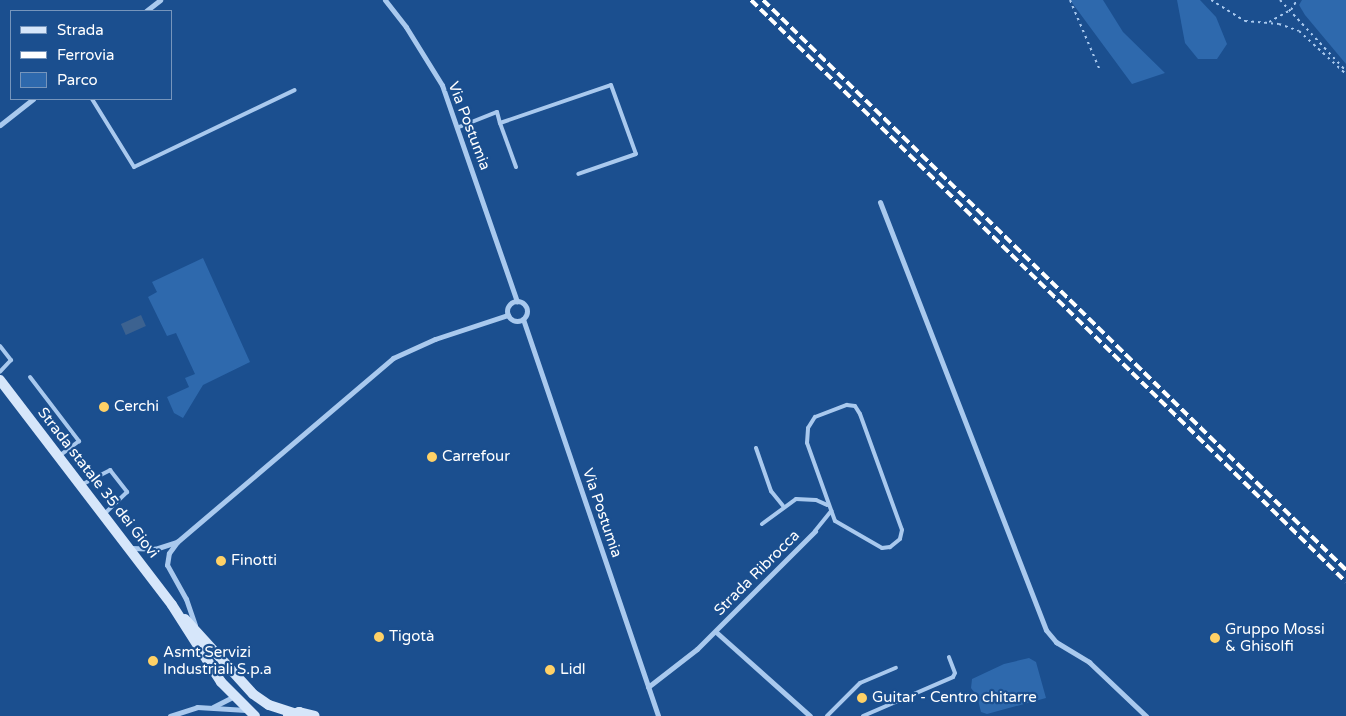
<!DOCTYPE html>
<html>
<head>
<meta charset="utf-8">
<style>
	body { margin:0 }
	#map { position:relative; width:1346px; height:716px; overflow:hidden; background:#1b4f8f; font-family:"Varela Round",sans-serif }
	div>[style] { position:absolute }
	.green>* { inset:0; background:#2e69ad }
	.water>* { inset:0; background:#3c6290; transform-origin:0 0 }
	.path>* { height:2px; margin-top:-1px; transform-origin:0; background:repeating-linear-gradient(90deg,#a9c9ee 0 2.5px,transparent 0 6.5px) }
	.service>* { height:4px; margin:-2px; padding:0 2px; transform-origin:2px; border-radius:2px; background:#a9c9ee }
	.minor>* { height:5px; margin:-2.5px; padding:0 2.5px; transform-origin:2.5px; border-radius:2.5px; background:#a9c9ee }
	.minor>.ring { margin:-2.5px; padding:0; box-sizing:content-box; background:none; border:5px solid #a9c9ee; border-radius:50% }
	.secondary>* { height:10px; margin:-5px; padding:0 5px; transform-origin:5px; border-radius:5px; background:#d6e6fa }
	.rail>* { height:4px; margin-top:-2px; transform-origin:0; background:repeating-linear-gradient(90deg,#fff 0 9px,transparent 0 13px) }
	.dots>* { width:14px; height:14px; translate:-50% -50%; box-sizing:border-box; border:2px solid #1b4f8f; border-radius:50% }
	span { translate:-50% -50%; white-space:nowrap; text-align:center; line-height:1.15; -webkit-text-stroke:4.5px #1b4f8f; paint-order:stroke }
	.street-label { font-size:15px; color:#fff }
	.poi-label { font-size:15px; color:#fff }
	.left { translate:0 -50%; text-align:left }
	.legend { position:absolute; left:10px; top:10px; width:162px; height:90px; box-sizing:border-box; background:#1b4f8f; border:1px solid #7695bc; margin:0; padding:6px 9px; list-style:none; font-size:15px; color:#fff }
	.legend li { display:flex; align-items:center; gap:10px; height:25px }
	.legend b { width:25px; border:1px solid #7695bc }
</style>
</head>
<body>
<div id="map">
	<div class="green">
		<div style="clip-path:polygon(1070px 0,1103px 0,1123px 32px,1165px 73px,1132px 84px)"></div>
		<div style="clip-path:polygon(1177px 0,1200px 0,1216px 17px,1227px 44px,1217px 59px,1198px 59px,1185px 43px)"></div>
		<div style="clip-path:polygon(1302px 0,1346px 0,1346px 64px,1305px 15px,1299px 5px)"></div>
		<div style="clip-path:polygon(203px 258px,250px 362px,203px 385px,183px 418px,174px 413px,167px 397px,189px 387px,185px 378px,195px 374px,176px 333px,167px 336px,148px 297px,157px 292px,152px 282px)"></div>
		<div style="clip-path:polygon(1029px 658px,1036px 662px,1046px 698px,987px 714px,981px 712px,977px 696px,971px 688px,972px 679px,1004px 664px)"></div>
	</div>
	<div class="water">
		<div style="left:141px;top:315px;width:12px;height:22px;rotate:66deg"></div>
	</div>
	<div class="path">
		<div style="left:1070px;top:0;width:74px;rotate:66.9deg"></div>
		<div style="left:1211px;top:0;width:40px;rotate:32deg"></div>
		<div style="left:1245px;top:21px;width:34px;rotate:5deg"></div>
		<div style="left:1279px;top:24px;width:21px;rotate:19deg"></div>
		<div style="left:1299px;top:31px;width:64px;rotate:42.5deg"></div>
		<div style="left:1280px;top:0;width:97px;rotate:47.1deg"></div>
		<div style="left:1269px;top:22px;width:25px;rotate:-29deg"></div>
		<div style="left:1291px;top:10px;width:12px;rotate:-59deg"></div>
	</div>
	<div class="service">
		<div style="left:92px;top:99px;width:80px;rotate:58.3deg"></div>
		<div style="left:134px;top:167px;width:178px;rotate:-25.6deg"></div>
		<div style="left:459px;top:127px;width:41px;rotate:-21.5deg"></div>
		<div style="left:497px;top:112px;width:11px;rotate:75deg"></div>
		<div style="left:516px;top:167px;width:47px;rotate:-110deg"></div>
		<div style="left:500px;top:123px;width:117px;rotate:-18.9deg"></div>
		<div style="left:611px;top:85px;width:73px;rotate:70.1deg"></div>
		<div style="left:636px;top:154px;width:61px;rotate:161deg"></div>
		<div style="left:0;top:346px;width:18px;rotate:52deg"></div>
		<div style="left:11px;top:360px;width:16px;rotate:133deg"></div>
		<div style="left:30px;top:377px;width:81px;rotate:52.6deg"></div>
		<div style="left:79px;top:441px;width:25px;rotate:143deg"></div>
		<div style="left:847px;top:405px;width:8px;rotate:7deg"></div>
		<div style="left:855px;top:406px;width:9px;rotate:58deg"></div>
		<div style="left:860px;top:414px;width:123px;rotate:70.1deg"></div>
		<div style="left:902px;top:530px;width:9px;rotate:103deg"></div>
		<div style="left:900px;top:539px;width:13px;rotate:141deg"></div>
		<div style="left:890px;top:547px;width:8px;rotate:173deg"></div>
		<div style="left:882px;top:548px;width:54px;rotate:-150.1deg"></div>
		<div style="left:835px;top:521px;width:83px;rotate:-109.7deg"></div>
		<div style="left:807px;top:443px;width:15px;rotate:-86deg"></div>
		<div style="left:808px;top:428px;width:13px;rotate:-58deg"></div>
		<div style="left:815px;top:417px;width:34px;rotate:-21deg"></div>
		<div style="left:756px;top:448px;width:46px;rotate:70.8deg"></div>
		<div style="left:771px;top:491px;width:19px;rotate:51deg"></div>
		<div style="left:81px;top:485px;width:33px;rotate:-27deg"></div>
		<div style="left:110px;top:470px;width:28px;rotate:52deg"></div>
		<div style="left:127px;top:492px;width:32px;rotate:136deg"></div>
		<div style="left:762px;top:524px;width:42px;rotate:-36.3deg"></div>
		<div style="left:796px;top:499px;width:20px;rotate:3deg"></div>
		<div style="left:816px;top:500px;width:12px;rotate:24deg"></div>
		<div style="left:815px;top:531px;width:26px;rotate:-51deg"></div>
		<div style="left:827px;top:716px;width:47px;rotate:-45deg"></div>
		<div style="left:860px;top:683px;width:39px;rotate:-23deg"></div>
		<div style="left:863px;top:716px;width:98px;rotate:-23.4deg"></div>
		<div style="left:953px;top:677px;width:4px;rotate:-63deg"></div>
		<div style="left:955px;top:673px;width:17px;rotate:-111deg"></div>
	</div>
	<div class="minor">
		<div style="left:385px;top:0;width:34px;rotate:52deg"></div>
		<div style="left:406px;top:27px;width:68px;rotate:58.2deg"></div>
		<div style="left:442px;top:85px;width:229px;rotate:70.9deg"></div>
		<div style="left:146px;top:11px;width:18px;rotate:-38deg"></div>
		<div style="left:0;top:125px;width:42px;rotate:-38.2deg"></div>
		<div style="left:880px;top:202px;width:459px;rotate:68.8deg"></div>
		<div style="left:1046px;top:630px;width:16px;rotate:50deg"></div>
		<div style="left:1056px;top:642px;width:39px;rotate:31deg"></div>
		<div style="left:1089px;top:662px;width:79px;rotate:43.5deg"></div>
		<div class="ring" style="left:507px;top:301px;width:15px;height:15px"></div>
		<div style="left:523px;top:319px;width:419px;rotate:71.2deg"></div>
		<div style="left:131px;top:548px;width:24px;rotate:2deg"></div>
		<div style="left:155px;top:549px;width:23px;rotate:-18deg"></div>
		<div style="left:195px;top:625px;width:28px;rotate:-109deg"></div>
		<div style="left:186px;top:599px;width:39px;rotate:-119deg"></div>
		<div style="left:167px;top:565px;width:12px;rotate:-81deg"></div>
		<div style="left:169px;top:553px;width:14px;rotate:-54deg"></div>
		<div style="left:177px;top:542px;width:284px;rotate:-40.4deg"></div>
		<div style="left:393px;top:358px;width:46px;rotate:-24.3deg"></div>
		<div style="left:435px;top:339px;width:77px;rotate:-18.2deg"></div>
		<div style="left:716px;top:632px;width:126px;rotate:41.8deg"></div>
		<div style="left:648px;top:687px;width:62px;rotate:-37.8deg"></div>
		<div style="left:697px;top:649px;width:167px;rotate:-45deg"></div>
		<div style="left:213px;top:707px;width:22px;rotate:-27deg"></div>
		<div style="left:170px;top:716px;width:28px;rotate:-18deg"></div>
		<div style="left:197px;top:707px;width:49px;rotate:3.5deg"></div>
	</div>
	<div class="secondary">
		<div style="left:0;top:380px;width:283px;rotate:52.6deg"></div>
		<div style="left:172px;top:605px;width:91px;rotate:57.5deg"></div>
		<div style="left:221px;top:682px;width:48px;rotate:45deg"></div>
		<div style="left:185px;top:619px;width:101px;rotate:47.8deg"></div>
		<div style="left:253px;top:694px;width:19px;rotate:35deg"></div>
		<div style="left:269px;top:705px;width:25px;rotate:18deg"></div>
		<div style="left:288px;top:716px;width:12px;rotate:-20deg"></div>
		<div style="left:299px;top:712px;width:16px;rotate:14deg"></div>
	</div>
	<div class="rail">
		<div style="left:751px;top:0;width:832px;rotate:44.37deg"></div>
		<div style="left:763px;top:0;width:815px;rotate:44.35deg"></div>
	</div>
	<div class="dots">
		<div style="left:104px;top:407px;background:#ffd166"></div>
		<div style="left:432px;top:457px;background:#ffd166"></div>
		<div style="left:221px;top:561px;background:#ffd166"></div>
		<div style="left:379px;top:637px;background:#ffd166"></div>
		<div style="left:1215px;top:638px;background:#ffd166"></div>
		<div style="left:153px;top:661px;background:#ffd166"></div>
		<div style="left:550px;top:670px;background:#ffd166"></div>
		<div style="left:862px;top:698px;background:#ffd166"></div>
	</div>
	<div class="street-label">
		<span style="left:469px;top:126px;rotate:69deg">Via Postumia</span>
		<span style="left:98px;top:483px;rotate:52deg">Strada statale 35 dei Giovi</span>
		<span style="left:602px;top:513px;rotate:71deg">Via Postumia</span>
		<span style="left:757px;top:573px;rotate:-45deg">Strada Ribrocca</span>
	</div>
	<div class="poi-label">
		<span class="left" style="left:114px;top:407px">Cerchi</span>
		<span class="left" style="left:442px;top:457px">Carrefour</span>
		<span class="left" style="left:231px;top:561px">Finotti</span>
		<span class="left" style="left:1225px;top:638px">Gruppo Mossi<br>&amp; Ghisolfi</span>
		<span class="left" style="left:389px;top:637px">Tigotà</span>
		<span class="left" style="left:163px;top:661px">Asmt Servizi<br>Industriali S.p.a</span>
		<span class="left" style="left:560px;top:670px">Lidl</span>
		<span class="left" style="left:872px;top:698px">Guitar - Centro chitarre</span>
	</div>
	<ul class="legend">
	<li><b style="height:6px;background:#d6e6fa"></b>Strada</li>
	<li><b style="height:6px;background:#fff"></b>Ferrovia</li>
	<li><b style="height:14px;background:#2e69ad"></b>Parco</li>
	</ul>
</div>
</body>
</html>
